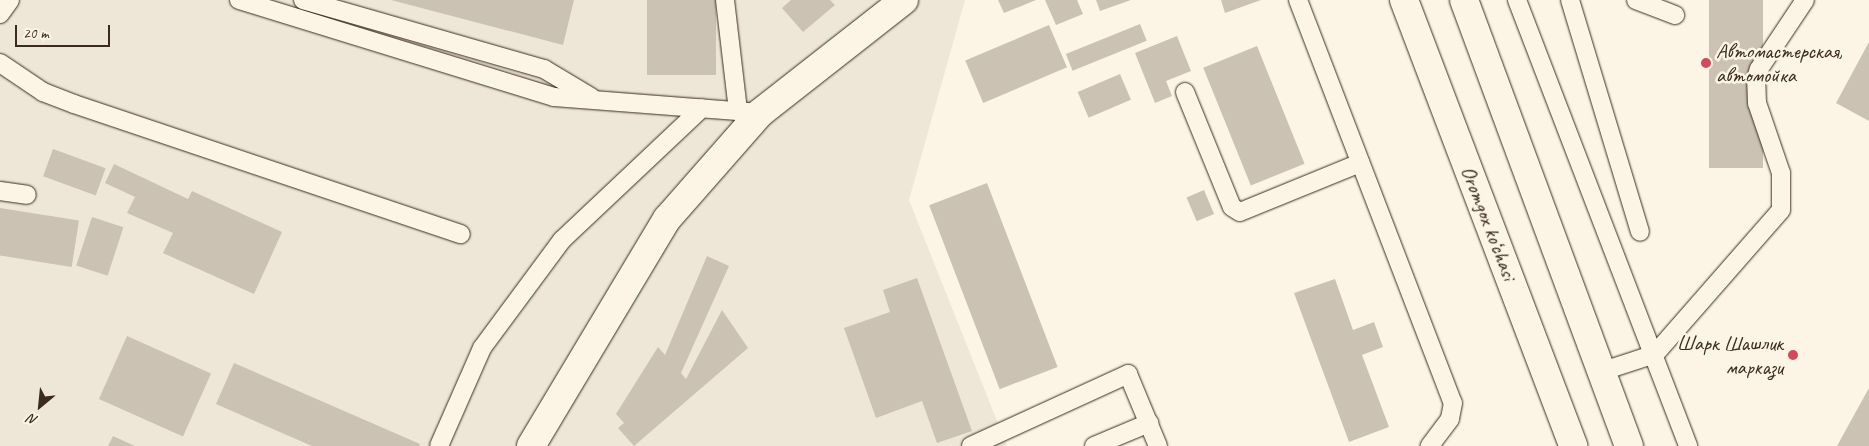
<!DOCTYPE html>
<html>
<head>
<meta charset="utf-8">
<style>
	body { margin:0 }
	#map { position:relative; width:1869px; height:446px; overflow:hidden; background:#fcf5e5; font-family:Caveat,sans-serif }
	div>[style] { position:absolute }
	.built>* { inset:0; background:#eee6d6 }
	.building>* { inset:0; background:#ccc2b3; transform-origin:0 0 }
	.roads { filter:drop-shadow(0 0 1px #3b2a1e) drop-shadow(0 0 1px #3b2a1e) }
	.service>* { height:18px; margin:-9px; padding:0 9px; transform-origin:9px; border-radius:9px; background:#fcf5e5 }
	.minor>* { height:28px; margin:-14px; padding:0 14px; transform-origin:14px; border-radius:14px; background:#fcf5e5 }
	.secondary>* { height:28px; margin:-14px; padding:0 14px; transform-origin:14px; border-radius:14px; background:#fcf5e5 }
	.dots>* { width:14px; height:14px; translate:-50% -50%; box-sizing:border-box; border:2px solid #fcf5e5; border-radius:50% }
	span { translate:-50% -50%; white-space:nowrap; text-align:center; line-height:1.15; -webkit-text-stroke:5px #fcf5e5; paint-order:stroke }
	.poi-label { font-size:21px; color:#3b2a1e }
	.left { translate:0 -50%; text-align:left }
	.right { translate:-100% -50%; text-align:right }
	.street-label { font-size:21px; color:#3b2a1e }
	.north { position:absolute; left:15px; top:381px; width:50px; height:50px; -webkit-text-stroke:4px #fcf5e5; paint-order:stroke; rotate:208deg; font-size:14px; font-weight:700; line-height:20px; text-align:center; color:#3b2a1e }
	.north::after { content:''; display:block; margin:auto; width:18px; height:22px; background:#3b2a1e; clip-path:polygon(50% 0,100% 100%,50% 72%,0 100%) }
	.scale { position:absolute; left:15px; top:25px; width:95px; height:22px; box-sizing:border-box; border:2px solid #3b2a1e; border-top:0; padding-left:6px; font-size:15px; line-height:18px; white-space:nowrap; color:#3b2a1e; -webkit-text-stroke:4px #fcf5e5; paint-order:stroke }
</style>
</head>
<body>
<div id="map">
	<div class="built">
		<div style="clip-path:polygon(0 0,965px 0,909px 200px,1007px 446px,0 446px)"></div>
	</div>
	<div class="building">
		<div style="clip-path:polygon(391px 0,574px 0,563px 45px)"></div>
		<div style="left:647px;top:0;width:69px;height:75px"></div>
		<div style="clip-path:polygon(791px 0,830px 0,835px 5px,803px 32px,782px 8px)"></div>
		<div style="clip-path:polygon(998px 0,1036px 0,1004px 13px)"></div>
		<div style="clip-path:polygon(1045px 0,1077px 0,1083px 14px,1056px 25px)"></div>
		<div style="clip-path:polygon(1096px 0,1131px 0,1100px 11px)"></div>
		<div style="clip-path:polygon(1221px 0,1261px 0,1225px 13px)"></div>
		<div style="left:1709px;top:0;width:54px;height:168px"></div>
		<div style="left:1140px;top:24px;width:18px;height:80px;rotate:68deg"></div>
		<div style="left:1049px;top:25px;width:46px;height:91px;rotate:67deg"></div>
		<div style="clip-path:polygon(1177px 36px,1191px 71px,1166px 81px,1172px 96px,1155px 103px,1135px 53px)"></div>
		<div style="clip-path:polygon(1869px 42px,1869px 121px,1836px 103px)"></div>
		<div style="left:1257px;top:46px;width:127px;height:58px;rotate:68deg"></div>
		<div style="left:1120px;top:74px;width:28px;height:46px;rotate:67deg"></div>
		<div style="left:53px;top:149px;width:56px;height:29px;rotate:20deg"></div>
		<div style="clip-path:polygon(114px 164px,188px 199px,192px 191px,282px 232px,254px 294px,163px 253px,173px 233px,127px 213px,135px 197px,105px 183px)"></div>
		<div style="left:987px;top:183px;width:197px;height:62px;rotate:69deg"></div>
		<div style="left:1204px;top:190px;width:26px;height:19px;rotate:67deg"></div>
		<div style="left:0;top:208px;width:80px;height:47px;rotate:9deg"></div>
		<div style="left:92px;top:217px;width:33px;height:51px;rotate:18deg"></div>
		<div style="clip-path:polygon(707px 256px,729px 266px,681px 373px,686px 379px,722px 310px,748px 348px,634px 446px,618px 428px,624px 423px,616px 414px,658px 347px,665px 355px)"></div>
		<div style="clip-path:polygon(917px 278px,972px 431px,937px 443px,922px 401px,876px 418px,844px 328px,890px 312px,883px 290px)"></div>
		<div style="clip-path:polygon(1335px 279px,1353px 330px,1374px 322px,1383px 347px,1362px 355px,1389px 427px,1349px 442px,1294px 293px)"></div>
		<div style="left:127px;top:336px;width:92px;height:69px;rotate:24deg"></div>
		<div style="clip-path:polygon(234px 363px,420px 444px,419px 446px,312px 446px,216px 404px)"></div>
		<div style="clip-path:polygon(1869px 388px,1869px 446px,1837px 446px)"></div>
		<div style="clip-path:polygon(113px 436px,135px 446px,108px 446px)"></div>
	</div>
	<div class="roads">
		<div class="service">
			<div style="left:239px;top:0;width:330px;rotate:17.1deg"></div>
			<div style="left:554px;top:97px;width:207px;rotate:4.4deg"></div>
			<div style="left:303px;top:0;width:251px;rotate:16deg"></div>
			<div style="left:544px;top:69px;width:55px;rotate:30.8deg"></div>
			<div style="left:725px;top:0;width:112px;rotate:83.3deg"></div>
			<div style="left:1298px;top:0;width:432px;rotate:69deg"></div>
			<div style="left:1453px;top:403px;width:16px;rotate:101deg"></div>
			<div style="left:1450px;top:419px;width:34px;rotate:127deg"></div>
			<div style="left:1517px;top:0;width:478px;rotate:69deg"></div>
			<div style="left:1570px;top:0;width:242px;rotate:73.2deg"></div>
			<div style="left:1636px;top:0;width:42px;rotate:21deg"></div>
			<div style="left:0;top:14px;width:17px;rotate:-54deg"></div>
			<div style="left:0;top:63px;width:52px;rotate:34deg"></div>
			<div style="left:43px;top:92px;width:33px;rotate:21deg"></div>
			<div style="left:74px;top:104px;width:408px;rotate:18.6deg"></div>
			<div style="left:1185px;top:92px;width:124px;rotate:67.8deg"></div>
			<div style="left:1232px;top:207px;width:9px;rotate:32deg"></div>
			<div style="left:1240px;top:212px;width:130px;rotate:-22.2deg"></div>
			<div style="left:0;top:191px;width:27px;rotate:8deg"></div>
			<div style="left:1600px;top:372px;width:58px;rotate:-18.1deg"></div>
			<div style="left:1655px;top:354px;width:191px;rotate:-48.8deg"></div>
			<div style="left:1781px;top:210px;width:37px;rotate:-90deg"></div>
			<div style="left:1781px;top:173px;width:74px;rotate:-108.9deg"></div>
			<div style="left:1757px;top:103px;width:25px;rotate:-92deg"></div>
			<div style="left:1756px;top:78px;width:9px;rotate:-72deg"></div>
			<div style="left:1759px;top:69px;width:83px;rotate:-56.3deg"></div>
			<div style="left:439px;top:446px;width:107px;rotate:-66.3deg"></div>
			<div style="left:482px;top:348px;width:134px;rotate:-53.5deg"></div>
			<div style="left:562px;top:240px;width:192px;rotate:-43.3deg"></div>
			<div style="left:971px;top:446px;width:173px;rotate:-24.6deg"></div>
			<div style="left:1128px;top:374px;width:78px;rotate:67.4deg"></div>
			<div style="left:1094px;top:446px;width:60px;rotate:-22.7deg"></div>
		</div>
		<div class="minor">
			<div style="left:531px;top:446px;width:265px;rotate:-59.1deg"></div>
			<div style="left:667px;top:219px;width:141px;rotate:-48.7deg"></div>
			<div style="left:760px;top:113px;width:183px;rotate:-38.1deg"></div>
		</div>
		<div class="secondary">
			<div style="left:1404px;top:0;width:477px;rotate:69.2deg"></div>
			<div style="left:1464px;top:0;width:476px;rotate:69.7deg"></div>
		</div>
	</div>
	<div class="dots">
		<div style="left:1706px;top:63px;background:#d1495b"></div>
		<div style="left:1793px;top:355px;background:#d1495b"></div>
	</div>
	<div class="poi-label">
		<span class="left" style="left:1716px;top:63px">Автомастерская,<br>автомойка</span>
		<span class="right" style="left:1783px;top:355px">Шарк Шашлик<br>маркази</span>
	</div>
	<div class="street-label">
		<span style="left:1489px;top:223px;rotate:69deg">Oromgox ko‘chasi</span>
	</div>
	<div class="north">N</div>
	<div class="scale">20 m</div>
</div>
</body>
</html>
